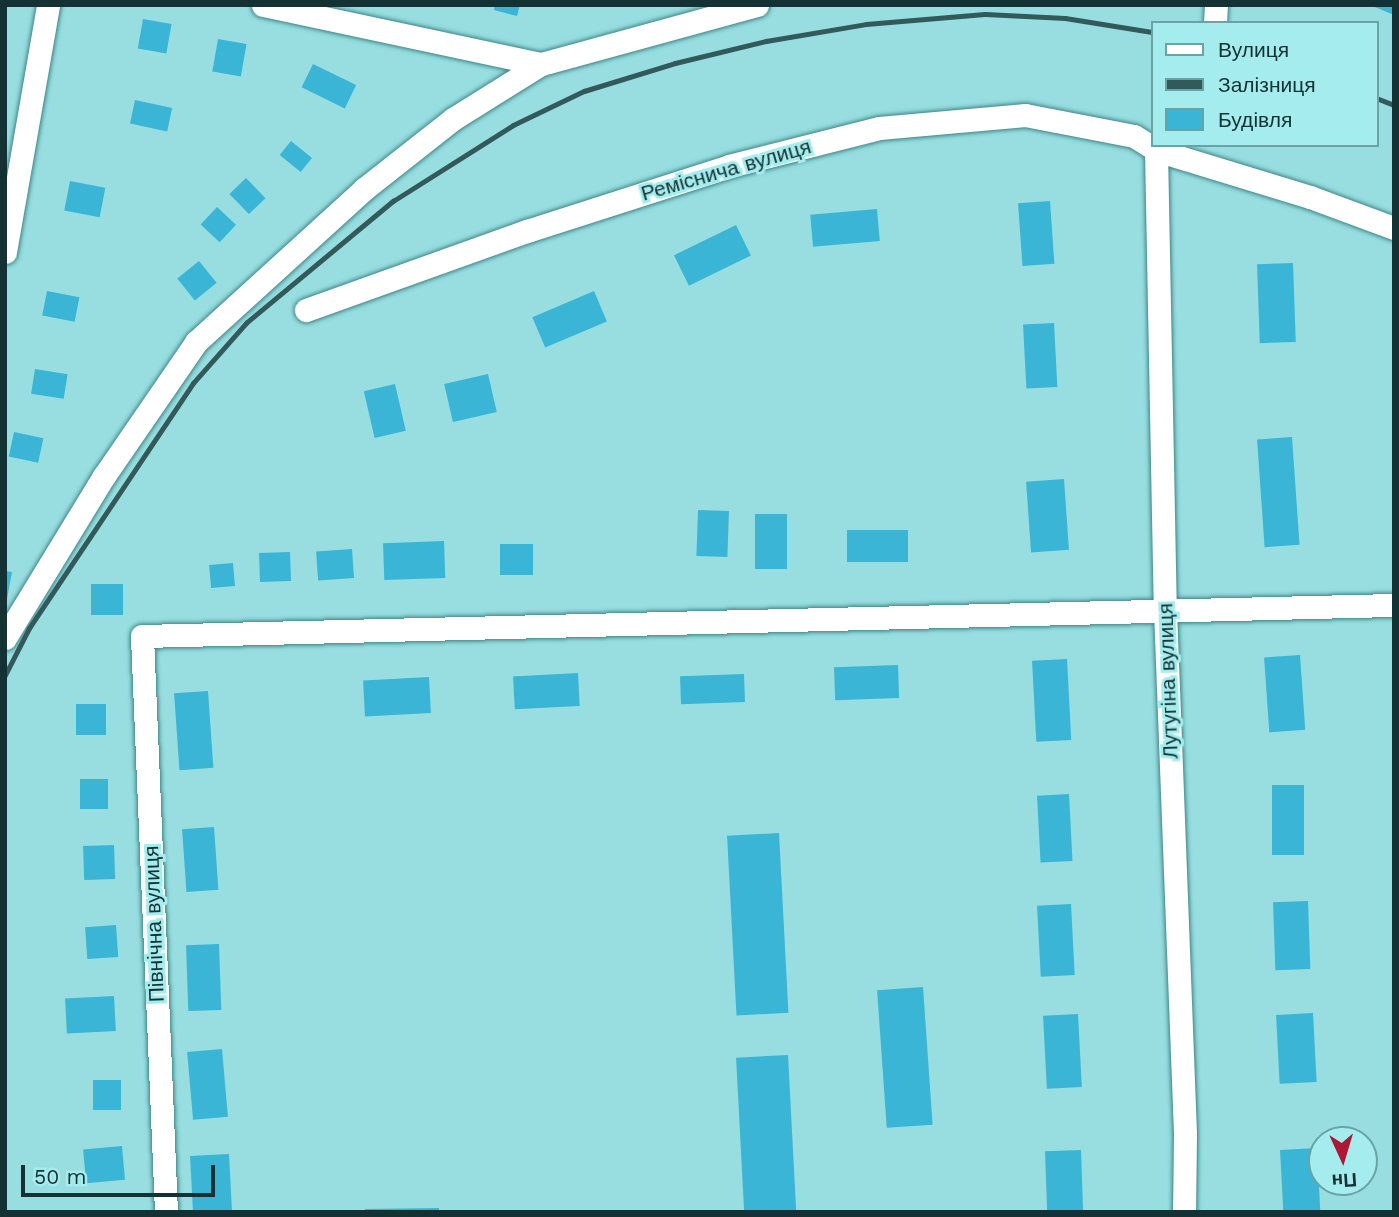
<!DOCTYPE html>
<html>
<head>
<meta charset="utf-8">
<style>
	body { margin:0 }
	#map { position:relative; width:1399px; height:1217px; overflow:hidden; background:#98dee1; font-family:"Work Sans",sans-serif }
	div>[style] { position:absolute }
	.building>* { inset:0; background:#3ab5d5; transform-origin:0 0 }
	.roads { filter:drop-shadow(0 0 2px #3f8587) drop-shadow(0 0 2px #3f8587) }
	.minor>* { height:23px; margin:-11.5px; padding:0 11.5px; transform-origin:11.5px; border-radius:11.5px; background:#fff }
	.rail>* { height:5px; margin:-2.5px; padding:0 2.5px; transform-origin:2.5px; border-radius:2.5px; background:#335a5b }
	span { translate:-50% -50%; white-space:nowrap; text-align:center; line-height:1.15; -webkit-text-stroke:6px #a5ecee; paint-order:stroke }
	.street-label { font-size:21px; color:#143233 }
	.frame { position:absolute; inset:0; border:7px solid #143233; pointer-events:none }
	.legend { position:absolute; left:1151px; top:21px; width:228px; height:126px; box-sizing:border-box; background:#a5ecee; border:2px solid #6ba2a3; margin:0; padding:9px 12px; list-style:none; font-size:21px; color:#143233 }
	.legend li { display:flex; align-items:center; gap:14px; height:35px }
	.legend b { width:35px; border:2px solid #6ba2a3 }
	.north { position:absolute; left:1308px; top:1126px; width:70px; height:70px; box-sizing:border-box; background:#a5ecee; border:2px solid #6ba2a3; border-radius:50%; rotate:176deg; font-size:19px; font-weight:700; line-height:28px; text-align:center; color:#143233 }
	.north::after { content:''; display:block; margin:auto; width:24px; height:32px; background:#ad1934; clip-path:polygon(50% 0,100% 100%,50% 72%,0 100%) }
	.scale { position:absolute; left:21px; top:1165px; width:194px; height:32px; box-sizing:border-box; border:4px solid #143233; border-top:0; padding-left:9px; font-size:21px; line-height:24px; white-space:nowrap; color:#143233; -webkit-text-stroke:5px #a5ecee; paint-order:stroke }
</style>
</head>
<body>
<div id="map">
	<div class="building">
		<div style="clip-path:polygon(495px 5px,520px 5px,517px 16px,494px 10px)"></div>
		<div style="clip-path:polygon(1370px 5px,1394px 5px,1394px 15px)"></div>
		<div style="left:143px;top:19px;width:29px;height:30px;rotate:10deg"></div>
		<div style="left:218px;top:39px;width:29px;height:33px;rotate:10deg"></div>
		<div style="left:313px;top:64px;width:48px;height:26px;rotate:26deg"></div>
		<div style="left:135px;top:100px;width:38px;height:24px;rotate:12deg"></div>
		<div style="left:291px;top:141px;width:27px;height:18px;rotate:39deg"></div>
		<div style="left:246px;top:178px;width:28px;height:23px;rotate:46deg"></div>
		<div style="left:70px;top:181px;width:36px;height:30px;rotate:11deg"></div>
		<div style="left:1050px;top:201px;width:63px;height:32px;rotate:86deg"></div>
		<div style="left:217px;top:207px;width:26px;height:24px;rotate:43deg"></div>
		<div style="left:877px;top:209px;width:32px;height:67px;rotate:85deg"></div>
		<div style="left:736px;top:225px;width:34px;height:69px;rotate:64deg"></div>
		<div style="left:199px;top:261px;width:28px;height:28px;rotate:51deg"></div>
		<div style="left:1293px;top:263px;width:79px;height:36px;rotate:88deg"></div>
		<div style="left:47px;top:291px;width:33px;height:25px;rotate:11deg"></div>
		<div style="left:594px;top:291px;width:33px;height:67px;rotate:67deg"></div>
		<div style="left:1054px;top:323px;width:64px;height:31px;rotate:87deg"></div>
		<div style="left:35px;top:369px;width:33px;height:25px;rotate:9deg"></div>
		<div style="left:488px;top:374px;width:39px;height:45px;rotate:77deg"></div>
		<div style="left:395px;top:384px;width:48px;height:32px;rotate:77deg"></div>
		<div style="left:14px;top:432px;width:30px;height:25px;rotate:12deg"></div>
		<div style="left:1292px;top:437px;width:108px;height:35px;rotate:86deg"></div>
		<div style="left:1064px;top:479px;width:71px;height:38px;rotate:86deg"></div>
		<div style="left:698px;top:510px;width:31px;height:46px;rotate:2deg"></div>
		<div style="left:755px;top:514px;width:32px;height:55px"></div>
		<div style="left:908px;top:530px;width:32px;height:61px;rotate:90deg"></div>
		<div style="left:444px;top:541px;width:37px;height:61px;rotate:88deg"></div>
		<div style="left:533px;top:544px;width:31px;height:33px;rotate:90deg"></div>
		<div style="left:352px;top:549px;width:29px;height:36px;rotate:86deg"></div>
		<div style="left:290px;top:552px;width:29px;height:31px;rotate:88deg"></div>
		<div style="left:233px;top:563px;width:23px;height:24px;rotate:85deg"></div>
		<div style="clip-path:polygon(5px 571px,12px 572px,7px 599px,5px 599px)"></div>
		<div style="left:123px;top:584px;width:31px;height:32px;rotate:90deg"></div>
		<div style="left:1300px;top:655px;width:75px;height:36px;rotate:86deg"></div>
		<div style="left:1067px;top:659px;width:81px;height:35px;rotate:87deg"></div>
		<div style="left:898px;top:665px;width:33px;height:64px;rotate:88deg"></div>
		<div style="left:578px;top:673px;width:33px;height:65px;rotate:87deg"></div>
		<div style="left:744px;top:674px;width:28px;height:64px;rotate:88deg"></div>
		<div style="left:429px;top:677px;width:36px;height:66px;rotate:87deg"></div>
		<div style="left:208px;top:691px;width:77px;height:34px;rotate:86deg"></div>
		<div style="left:76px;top:704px;width:30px;height:31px"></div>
		<div style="left:108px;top:779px;width:30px;height:28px;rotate:90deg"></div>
		<div style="left:1272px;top:785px;width:32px;height:70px"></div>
		<div style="left:1069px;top:794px;width:67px;height:32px;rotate:87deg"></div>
		<div style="left:214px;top:827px;width:63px;height:32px;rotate:86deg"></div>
		<div style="left:779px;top:833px;width:180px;height:52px;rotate:87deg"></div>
		<div style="left:114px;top:845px;width:34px;height:31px;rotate:88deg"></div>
		<div style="left:1308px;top:901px;width:68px;height:35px;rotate:88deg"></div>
		<div style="left:1071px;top:904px;width:71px;height:34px;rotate:87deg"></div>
		<div style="left:116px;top:925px;width:32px;height:31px;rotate:86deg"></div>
		<div style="left:219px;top:944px;width:66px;height:33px;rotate:88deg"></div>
		<div style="left:923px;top:987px;width:138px;height:46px;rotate:86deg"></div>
		<div style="left:114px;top:996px;width:35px;height:49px;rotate:87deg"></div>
		<div style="left:1313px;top:1013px;width:69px;height:37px;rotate:87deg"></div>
		<div style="left:1078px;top:1014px;width:73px;height:35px;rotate:87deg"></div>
		<div style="left:222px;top:1049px;width:68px;height:35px;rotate:85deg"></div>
		<div style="left:788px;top:1055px;width:157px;height:52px;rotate:87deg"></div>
		<div style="left:93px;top:1080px;width:28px;height:30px"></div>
		<div style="left:122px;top:1146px;width:34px;height:39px;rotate:85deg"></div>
		<div style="left:1317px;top:1148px;width:64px;height:37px;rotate:87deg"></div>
		<div style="left:1081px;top:1150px;width:62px;height:36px;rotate:88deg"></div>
		<div style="left:229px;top:1154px;width:58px;height:39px;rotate:87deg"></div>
		<div style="clip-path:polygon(439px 1208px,439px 1212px,365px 1212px,365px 1209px)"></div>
	</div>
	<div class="roads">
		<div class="minor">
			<div style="left:263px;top:5px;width:284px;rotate:12deg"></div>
			<div style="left:1215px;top:23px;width:18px;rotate:-87deg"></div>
			<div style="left:1158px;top:145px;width:5px;rotate:112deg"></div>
			<div style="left:1156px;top:150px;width:460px;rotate:88.9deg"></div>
			<div style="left:1165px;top:610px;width:524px;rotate:87.81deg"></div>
			<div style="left:1185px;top:1134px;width:78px;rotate:90.7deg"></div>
			<div style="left:5px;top:252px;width:251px;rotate:-80.1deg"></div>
			<div style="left:306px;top:310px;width:235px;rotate:-19.7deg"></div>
			<div style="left:527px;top:231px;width:212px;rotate:-17.8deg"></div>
			<div style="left:729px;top:166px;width:155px;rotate:-14.2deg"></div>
			<div style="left:879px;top:128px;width:147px;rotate:-5.1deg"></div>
			<div style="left:1025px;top:115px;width:111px;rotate:10.9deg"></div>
			<div style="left:1134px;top:136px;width:26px;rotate:32deg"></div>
			<div style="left:1156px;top:150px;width:161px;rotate:17deg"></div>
			<div style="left:1310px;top:197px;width:90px;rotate:20.3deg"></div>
			<div style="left:5px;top:638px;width:190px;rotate:-58.6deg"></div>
			<div style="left:104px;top:476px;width:163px;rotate:-55.5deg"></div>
			<div style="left:196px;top:342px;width:227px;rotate:-42.3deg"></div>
			<div style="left:364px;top:189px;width:113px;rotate:-38.2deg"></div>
			<div style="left:453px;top:119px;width:104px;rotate:-32deg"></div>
			<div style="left:541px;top:64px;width:224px;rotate:-15.3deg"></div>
			<div style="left:166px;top:1212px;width:576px;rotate:-92.39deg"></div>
			<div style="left:142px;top:636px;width:1252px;rotate:-1.42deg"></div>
		</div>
	</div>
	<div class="rail">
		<div style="left:1376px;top:98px;width:19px;rotate:21deg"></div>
		<div style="left:5px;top:675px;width:53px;rotate:-62.9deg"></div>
		<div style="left:29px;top:628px;width:295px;rotate:-56.2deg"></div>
		<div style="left:193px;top:383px;width:81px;rotate:-48.5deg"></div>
		<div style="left:247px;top:322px;width:190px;rotate:-39.7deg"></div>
		<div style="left:393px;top:201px;width:142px;rotate:-32.3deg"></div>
		<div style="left:513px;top:125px;width:79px;rotate:-25.6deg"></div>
		<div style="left:584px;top:91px;width:95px;rotate:-17.1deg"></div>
		<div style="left:675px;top:63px;width:94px;rotate:-13.6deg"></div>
		<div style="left:766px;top:41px;width:101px;rotate:-9.6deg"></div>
		<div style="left:866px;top:24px;width:119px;rotate:-4.8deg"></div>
		<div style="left:985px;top:14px;width:80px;rotate:2.9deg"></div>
		<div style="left:1065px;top:18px;width:88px;rotate:9.1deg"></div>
	</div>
	<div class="street-label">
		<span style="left:726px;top:170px;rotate:-16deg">Реміснича вулиця</span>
		<span style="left:1168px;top:681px;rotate:-92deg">Лутугіна вулиця</span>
		<span style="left:154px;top:924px;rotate:-92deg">Північна вулиця</span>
	</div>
	<div class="frame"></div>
	<ul class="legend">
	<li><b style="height:9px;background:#fff"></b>Вулиця</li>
	<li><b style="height:9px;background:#335a5b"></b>Залізниця</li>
	<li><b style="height:19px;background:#3ab5d5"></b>Будівля</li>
	</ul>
	<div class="north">Пн</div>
	<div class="scale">50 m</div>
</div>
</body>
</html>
